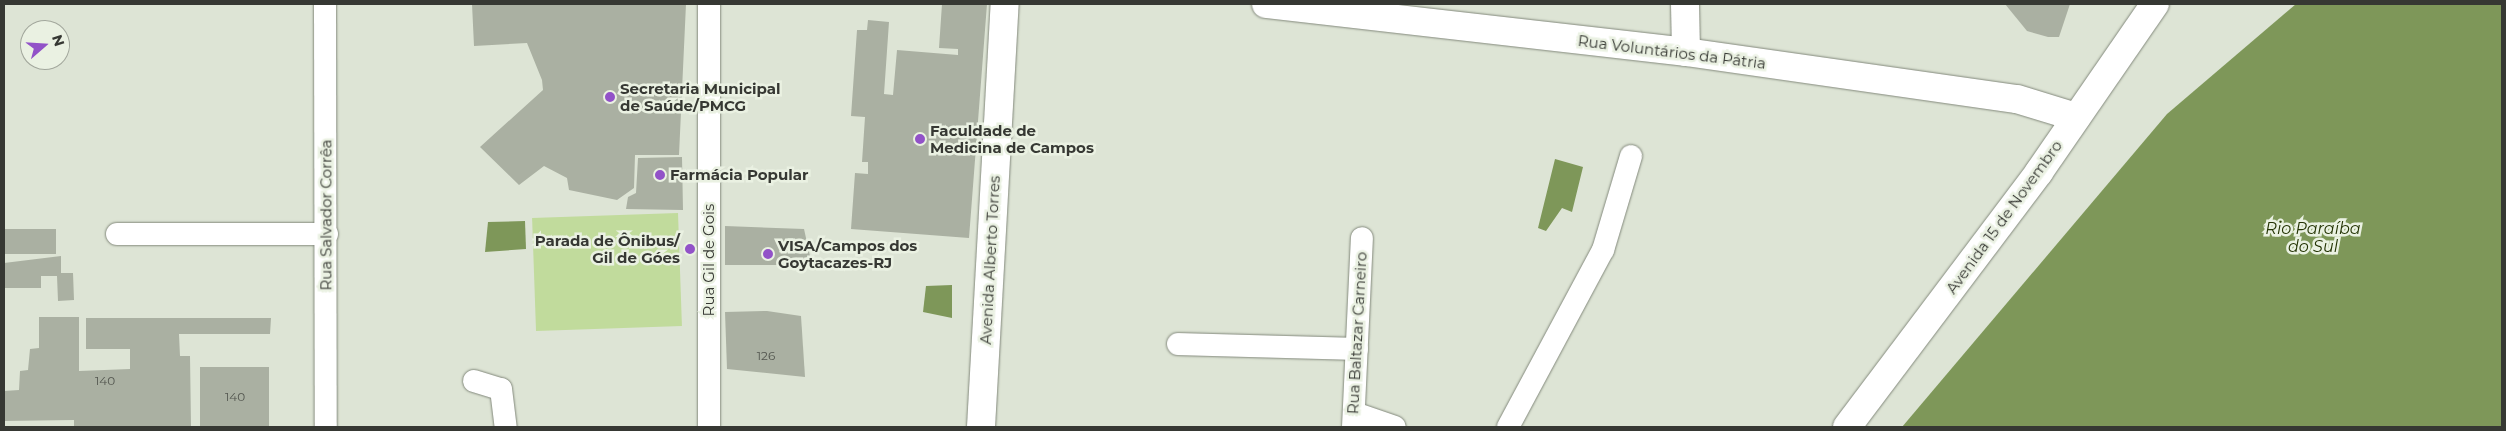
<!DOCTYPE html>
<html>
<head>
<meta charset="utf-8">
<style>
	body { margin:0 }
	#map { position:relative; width:2506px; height:431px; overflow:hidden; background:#dde4d5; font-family:Montserrat,sans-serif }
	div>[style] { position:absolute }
	.green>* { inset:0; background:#c1db9c; transform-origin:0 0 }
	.water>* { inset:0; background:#7e9759 }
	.building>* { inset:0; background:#aab0a2; transform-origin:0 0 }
	.roads { filter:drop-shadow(0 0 1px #83897c) drop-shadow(0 0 1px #83897c) }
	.street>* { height:22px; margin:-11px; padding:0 11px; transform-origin:11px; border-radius:11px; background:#fff }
	.secondary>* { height:28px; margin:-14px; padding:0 14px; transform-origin:14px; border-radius:14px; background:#fff }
	.dots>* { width:14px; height:14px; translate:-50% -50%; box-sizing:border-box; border:2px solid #eaf1e2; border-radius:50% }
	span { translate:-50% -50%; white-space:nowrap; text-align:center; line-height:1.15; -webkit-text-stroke:5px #eaf1e2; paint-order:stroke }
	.number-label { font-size:12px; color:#53564f }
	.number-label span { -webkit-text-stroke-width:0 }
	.street-label { font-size:15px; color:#363833 }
	.poi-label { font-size:15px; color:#363833; font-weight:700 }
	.left { translate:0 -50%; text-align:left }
	.right { translate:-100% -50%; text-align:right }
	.water-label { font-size:16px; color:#233303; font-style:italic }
	.frame { position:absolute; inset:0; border:5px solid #363833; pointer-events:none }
	.north { position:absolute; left:20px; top:20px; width:50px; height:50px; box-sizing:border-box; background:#eaf1e2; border:1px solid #a2a79c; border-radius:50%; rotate:71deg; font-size:14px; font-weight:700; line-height:20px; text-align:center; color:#363833 }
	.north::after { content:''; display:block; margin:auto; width:18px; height:22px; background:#9252c8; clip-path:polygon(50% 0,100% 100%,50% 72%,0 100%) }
</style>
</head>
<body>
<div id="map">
	<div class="green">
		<div style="left:678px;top:213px;width:113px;height:146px;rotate:88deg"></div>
	</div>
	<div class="water">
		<div style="clip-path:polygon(2296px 4px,2502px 4px,2502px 427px,1902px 427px,2167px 114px)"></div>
		<div style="clip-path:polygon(1555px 159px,1583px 167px,1572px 212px,1562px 208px,1546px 231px,1538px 228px)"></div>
		<div style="clip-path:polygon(525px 221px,526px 249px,485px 252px,488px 222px)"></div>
		<div style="clip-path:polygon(952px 285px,952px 318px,923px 312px,926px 286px)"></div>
	</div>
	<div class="building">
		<div style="clip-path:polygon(472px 4px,686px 4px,679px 155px,635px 155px,634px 188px,617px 200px,569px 190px,567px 178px,544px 166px,519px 185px,480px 147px,543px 90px,542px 80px,527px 43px,474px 46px)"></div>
		<div style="clip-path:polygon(942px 4px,987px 4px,969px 238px,851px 229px,855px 173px,868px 174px,868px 162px,862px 162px,865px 117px,851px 116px,857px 30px,867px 30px,868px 20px,889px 22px,884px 94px,893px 95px,897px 50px,958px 55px,958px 49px,939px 48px)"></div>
		<div style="clip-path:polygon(2005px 4px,2070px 4px,2059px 37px,2048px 37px,2027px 31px)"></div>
		<div style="clip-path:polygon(682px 157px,683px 210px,626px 209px,628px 197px,636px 193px,638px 158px)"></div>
		<div style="clip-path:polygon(725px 226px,804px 229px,812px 265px,725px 265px)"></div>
		<div style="left:4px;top:229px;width:52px;height:25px"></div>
		<div style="clip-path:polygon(61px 256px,61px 273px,73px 273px,74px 300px,58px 301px,57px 276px,41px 276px,41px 288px,4px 288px,4px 263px)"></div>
		<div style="clip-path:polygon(767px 311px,801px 316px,805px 377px,727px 369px,725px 312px)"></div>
		<div style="clip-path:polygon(39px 317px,79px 317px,79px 371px,130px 369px,130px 349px,86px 349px,86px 318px,271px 318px,270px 334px,179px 334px,180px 356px,190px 356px,191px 427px,74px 427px,74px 420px,4px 421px,4px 391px,19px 390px,20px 371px,28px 370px,30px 349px,39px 348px)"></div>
		<div style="left:200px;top:367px;width:69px;height:60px"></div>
	</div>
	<div class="roads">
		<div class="street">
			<div style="left:325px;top:4px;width:423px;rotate:89.9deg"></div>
			<div style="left:117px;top:234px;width:210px"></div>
			<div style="left:1178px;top:344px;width:179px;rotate:1.6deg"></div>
			<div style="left:474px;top:381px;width:28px;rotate:17deg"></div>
			<div style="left:501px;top:389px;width:38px;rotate:83deg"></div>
			<div style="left:1354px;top:413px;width:43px;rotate:18.9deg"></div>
			<div style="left:709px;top:427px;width:423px;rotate:-90deg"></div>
			<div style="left:1353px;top:427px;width:189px;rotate:-87.3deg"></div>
			<div style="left:1508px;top:427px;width:201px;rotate:-61.8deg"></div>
			<div style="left:1603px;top:250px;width:98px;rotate:-73.4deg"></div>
		</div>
		<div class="secondary">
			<div style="left:1266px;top:4px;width:423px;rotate:6.5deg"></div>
			<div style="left:1686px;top:52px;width:334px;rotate:8.1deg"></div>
			<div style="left:2017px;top:99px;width:62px;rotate:17deg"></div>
			<div style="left:1685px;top:4px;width:48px;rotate:88.8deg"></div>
			<div style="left:981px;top:427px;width:424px;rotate:-86.8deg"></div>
			<div style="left:1847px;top:427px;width:319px;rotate:-53deg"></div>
			<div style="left:2039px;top:172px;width:204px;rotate:-55.4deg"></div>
		</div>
	</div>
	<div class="dots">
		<div style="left:610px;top:97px;background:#9252c8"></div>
		<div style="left:920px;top:139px;background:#9252c8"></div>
		<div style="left:660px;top:175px;background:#9252c8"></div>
		<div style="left:690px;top:249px;background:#9252c8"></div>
		<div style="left:768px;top:254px;background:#9252c8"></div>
	</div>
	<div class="number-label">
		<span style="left:766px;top:356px">126</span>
		<span style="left:105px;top:381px">140</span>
		<span style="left:235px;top:397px">140</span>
	</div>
	<div class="street-label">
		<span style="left:1672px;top:52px;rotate:7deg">Rua Voluntários da Pátria</span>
		<span style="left:326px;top:215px;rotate:-90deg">Rua Salvador Corrêa</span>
		<span style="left:2004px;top:217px;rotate:-54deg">Avenida 15 de Novembro</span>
		<span style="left:709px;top:260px;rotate:-90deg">Rua Gil de Gois</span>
		<span style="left:990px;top:260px;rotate:-87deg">Avenida Alberto Torres</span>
		<span style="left:1357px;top:333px;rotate:-87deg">Rua Baltazar Carneiro</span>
	</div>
	<div class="poi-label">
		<span class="left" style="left:620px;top:97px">Secretaria Municipal<br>de Saúde/PMCG</span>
		<span class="left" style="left:930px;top:139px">Faculdade de<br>Medicina de Campos</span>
		<span class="left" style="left:670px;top:175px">Farmácia Popular</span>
		<span class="right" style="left:680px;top:249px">Parada de Ônibus/<br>Gil de Góes</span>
		<span class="left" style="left:778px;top:254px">VISA/Campos dos<br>Goytacazes-RJ</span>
	</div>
	<div class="water-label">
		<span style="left:2313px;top:238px">Rio Paraíba<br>do Sul</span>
	</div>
	<div class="frame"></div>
	<div class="north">N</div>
</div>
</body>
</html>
